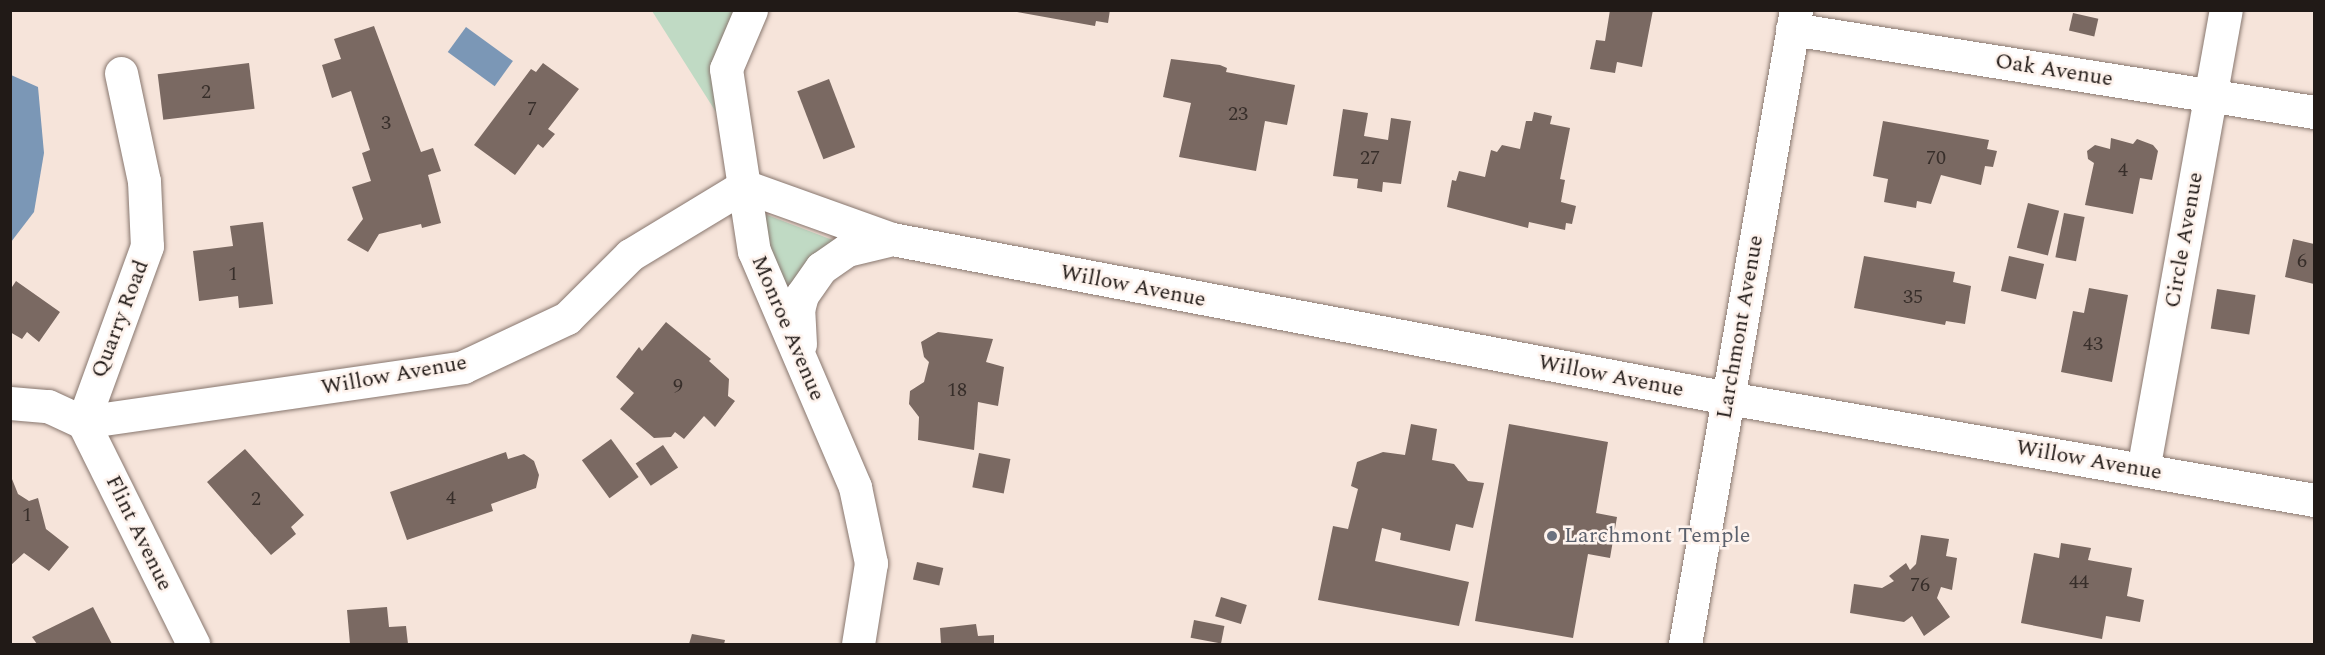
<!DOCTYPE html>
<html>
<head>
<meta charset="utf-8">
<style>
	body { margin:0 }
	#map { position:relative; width:2325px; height:655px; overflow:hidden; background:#f6e4da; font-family:Spectral,serif }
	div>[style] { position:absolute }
	.green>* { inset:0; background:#c0dac4 }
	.water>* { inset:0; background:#7b97b6; transform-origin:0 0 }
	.building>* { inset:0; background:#7a6962; transform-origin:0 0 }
	.roads { filter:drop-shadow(0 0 2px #88776f) drop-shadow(0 0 2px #88776f) }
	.minor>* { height:33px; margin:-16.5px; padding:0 16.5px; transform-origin:16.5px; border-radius:16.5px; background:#fff }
	.dots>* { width:16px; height:16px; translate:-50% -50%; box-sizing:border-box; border:3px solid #fef3ed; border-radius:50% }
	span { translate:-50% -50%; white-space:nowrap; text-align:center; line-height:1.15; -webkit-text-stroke:5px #fef3ed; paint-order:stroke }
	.number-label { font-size:20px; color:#372e2a }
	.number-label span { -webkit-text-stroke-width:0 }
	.street-label { font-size:22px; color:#211a17 }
	.worship-label { font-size:22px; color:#5b616d }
	.left { translate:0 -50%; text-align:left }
	.frame { position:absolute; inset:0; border:12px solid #211a17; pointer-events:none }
</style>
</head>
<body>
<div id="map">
	<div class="green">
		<div style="clip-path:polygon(652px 11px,746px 11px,733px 139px)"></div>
		<div style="clip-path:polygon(757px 211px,838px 242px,793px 303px,768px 255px)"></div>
	</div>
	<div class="water">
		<div style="left:466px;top:27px;width:58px;height:31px;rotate:36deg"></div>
		<div style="clip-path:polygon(11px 75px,38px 87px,44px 153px,34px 212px,11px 242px)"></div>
	</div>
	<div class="building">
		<div style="clip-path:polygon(1110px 10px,1108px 23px,1096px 21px,1095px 26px,1017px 12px)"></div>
		<div style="clip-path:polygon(1610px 10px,1653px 10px,1642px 67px,1617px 62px,1615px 73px,1590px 69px,1596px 40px,1605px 41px)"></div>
		<div style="left:2073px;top:13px;width:26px;height:18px;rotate:13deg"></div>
		<div style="clip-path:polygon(374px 26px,421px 152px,433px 148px,441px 171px,428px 175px,441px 223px,422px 228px,421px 224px,379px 234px,368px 252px,347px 240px,363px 219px,352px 187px,371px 181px,362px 153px,370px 150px,351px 91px,332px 98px,322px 65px,341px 59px,334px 39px)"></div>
		<div style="clip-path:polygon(1171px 59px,1220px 65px,1227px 68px,1226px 72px,1295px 85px,1287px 125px,1265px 121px,1256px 171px,1179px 157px,1191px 103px,1163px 97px)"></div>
		<div style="left:249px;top:63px;width:46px;height:92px;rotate:83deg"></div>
		<div style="clip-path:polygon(543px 63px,579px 89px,548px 129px,555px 134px,543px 148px,538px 144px,515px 175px,474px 145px,531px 69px,536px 72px)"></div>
		<div style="left:829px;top:79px;width:73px;height:34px;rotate:69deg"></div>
		<div style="clip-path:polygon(1343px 109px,1368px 113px,1364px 136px,1388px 140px,1391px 118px,1411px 121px,1401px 184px,1383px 182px,1382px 192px,1357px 188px,1358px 179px,1333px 176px)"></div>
		<div style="clip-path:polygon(1534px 112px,1552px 116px,1550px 124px,1570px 128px,1560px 179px,1565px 180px,1561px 202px,1576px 206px,1572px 224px,1566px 223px,1565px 230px,1529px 222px,1528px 228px,1447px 207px,1452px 180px,1456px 181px,1459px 171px,1485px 177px,1491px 150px,1497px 152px,1502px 145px,1520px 149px,1526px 121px,1532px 121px)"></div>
		<div style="clip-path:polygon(1883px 121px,1989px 140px,1987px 149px,1997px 151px,1993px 167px,1985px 166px,1981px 185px,1941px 175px,1931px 204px,1917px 201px,1916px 208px,1884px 202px,1888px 179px,1873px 176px)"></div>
		<div style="clip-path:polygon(2111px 138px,2133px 144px,2137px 139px,2153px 145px,2158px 151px,2152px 180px,2140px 178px,2133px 214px,2085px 205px,2094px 163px,2088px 159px,2087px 151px,2095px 145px,2110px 149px)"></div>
		<div style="left:2028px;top:203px;width:32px;height:46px;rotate:14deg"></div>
		<div style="left:2064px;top:213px;width:21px;height:45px;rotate:11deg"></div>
		<div style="clip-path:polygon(263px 222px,273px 304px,239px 308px,238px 296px,199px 301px,193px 251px,233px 246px,230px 226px)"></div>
		<div style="clip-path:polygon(2293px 239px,2314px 244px,2314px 284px,2285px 277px)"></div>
		<div style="clip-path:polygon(1864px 256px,1955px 272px,1953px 282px,1971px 286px,1965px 324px,1946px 321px,1945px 325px,1854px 308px)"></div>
		<div style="left:2009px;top:256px;width:36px;height:36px;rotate:13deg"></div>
		<div style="clip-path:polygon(16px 281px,60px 312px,39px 342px,27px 332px,22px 339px,10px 332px,10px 290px)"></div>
		<div style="clip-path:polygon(2089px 288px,2128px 295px,2112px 382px,2061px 372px,2073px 311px,2084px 313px)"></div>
		<div style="left:2217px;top:289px;width:39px;height:40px;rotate:9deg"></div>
		<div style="clip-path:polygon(666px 322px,711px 359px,709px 361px,729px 379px,728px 396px,735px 401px,715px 427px,704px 416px,684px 439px,675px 432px,671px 437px,654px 438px,620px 409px,634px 393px,616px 377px,639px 347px,642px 351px)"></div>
		<div style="clip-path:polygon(938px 332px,993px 339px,986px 362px,1004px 367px,998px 406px,978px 402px,974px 450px,918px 440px,919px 417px,909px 404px,910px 391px,924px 382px,929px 362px,924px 357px,921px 342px)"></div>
		<div style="clip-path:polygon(1411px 424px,1437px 429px,1432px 460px,1454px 464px,1468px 481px,1484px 483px,1473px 528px,1456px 524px,1450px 551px,1400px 540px,1401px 533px,1382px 528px,1375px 561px,1469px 582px,1459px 626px,1318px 600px,1333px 526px,1348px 529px,1358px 489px,1351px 486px,1357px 462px,1383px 452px,1405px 455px)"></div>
		<div style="clip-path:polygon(1509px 424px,1608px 442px,1596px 513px,1617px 517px,1610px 558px,1588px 554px,1573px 638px,1475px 621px)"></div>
		<div style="left:611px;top:439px;width:47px;height:36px;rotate:54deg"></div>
		<div style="left:663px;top:445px;width:27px;height:33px;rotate:56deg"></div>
		<div style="clip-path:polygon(245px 449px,304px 515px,291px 527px,296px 534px,271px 555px,207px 482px)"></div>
		<div style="clip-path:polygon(506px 452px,508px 459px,524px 454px,534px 461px,539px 475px,536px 488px,491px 504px,493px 511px,407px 540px,390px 492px)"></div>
		<div style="left:979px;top:453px;width:32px;height:35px;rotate:11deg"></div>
		<div style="clip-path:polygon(10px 474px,18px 494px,29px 501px,38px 498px,46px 529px,69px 547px,49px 571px,24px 553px,10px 566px)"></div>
		<div style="clip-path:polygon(1921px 535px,1949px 539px,1946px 556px,1957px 558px,1952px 590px,1941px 587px,1937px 598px,1950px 617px,1924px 636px,1912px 616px,1904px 622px,1850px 613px,1854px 584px,1882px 588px,1894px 581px,1889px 576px,1906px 563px,1910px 570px,1916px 564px)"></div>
		<div style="clip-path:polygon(2061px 543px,2091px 548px,2088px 560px,2132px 568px,2127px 596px,2144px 600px,2140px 622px,2106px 616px,2102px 639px,2021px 623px,2034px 553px,2059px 558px)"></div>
		<div style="left:917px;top:562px;width:27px;height:18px;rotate:13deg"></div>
		<div style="left:1221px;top:597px;width:27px;height:20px;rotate:17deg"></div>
		<div style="clip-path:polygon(93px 607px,112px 644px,37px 644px,32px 637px)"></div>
		<div style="clip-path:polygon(387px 607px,389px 627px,406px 626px,408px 644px,350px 644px,347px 610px)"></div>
		<div style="left:1194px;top:620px;width:31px;height:18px;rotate:11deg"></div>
		<div style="clip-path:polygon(976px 624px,978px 636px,994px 635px,994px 644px,941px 644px,940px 628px)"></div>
		<div style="clip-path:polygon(692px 634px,725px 640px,724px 644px,689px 644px)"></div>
	</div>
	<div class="roads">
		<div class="minor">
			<div style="left:751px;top:10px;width:64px;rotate:113deg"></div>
			<div style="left:726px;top:69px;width:184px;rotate:81.3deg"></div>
			<div style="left:754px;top:251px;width:257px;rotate:66.8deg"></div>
			<div style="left:855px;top:487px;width:78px;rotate:78.1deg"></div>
			<div style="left:871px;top:563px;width:82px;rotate:99.1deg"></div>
			<div style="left:1792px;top:29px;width:529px;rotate:9.03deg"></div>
			<div style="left:121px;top:73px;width:110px;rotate:78deg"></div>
			<div style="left:144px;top:181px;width:65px;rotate:87.4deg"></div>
			<div style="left:147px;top:246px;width:187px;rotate:110deg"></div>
			<div style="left:83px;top:422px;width:248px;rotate:63.6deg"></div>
			<div style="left:800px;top:344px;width:34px;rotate:-93deg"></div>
			<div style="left:798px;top:310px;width:16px;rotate:-75deg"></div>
			<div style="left:802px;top:295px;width:33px;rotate:-55deg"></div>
			<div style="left:821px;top:268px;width:32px;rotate:-35deg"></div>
			<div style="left:847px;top:250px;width:46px;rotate:-13.7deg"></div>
			<div style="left:10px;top:403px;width:38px;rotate:5deg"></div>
			<div style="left:48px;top:406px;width:38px;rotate:25deg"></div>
			<div style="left:83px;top:422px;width:384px;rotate:-8.2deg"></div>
			<div style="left:463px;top:367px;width:115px;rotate:-25.2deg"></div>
			<div style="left:567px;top:318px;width:89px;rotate:-45deg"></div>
			<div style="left:630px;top:255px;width:133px;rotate:-31.2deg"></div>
			<div style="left:744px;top:186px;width:157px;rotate:19.7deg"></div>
			<div style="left:892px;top:239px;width:851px;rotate:10.77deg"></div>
			<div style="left:1728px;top:398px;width:595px;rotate:9.87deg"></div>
			<div style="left:2143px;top:470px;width:467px;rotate:-79.8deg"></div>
			<div style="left:1685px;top:644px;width:644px;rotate:-80.07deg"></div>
		</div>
	</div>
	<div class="dots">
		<div style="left:1552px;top:536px;background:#6b7280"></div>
	</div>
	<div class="number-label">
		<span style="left:206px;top:92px">2</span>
		<span style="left:532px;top:109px">7</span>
		<span style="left:1238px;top:114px">23</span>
		<span style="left:386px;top:123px">3</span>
		<span style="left:1370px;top:158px">27</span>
		<span style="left:1936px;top:158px">70</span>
		<span style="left:2123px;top:170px">4</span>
		<span style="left:2302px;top:261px">6</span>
		<span style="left:233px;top:274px">1</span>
		<span style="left:1913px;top:297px">35</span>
		<span style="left:2093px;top:344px">43</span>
		<span style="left:678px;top:386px">9</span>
		<span style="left:957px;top:390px">18</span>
		<span style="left:451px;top:498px">4</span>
		<span style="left:256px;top:499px">2</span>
		<span style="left:27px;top:515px">1</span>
		<span style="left:2079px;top:582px">44</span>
		<span style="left:1920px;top:585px">76</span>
	</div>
	<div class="street-label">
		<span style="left:2054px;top:70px;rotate:9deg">Oak Avenue</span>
		<span style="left:2184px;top:240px;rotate:-80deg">Circle Avenue</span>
		<span style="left:1133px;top:286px;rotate:11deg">Willow Avenue</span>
		<span style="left:120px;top:319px;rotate:-69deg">Quarry Road</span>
		<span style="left:1740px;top:327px;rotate:-80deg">Larchmont Avenue</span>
		<span style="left:788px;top:328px;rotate:67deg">Monroe Avenue</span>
		<span style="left:394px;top:375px;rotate:-10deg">Willow Avenue</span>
		<span style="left:1611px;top:376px;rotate:11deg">Willow Avenue</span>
		<span style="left:2089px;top:460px;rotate:10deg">Willow Avenue</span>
		<span style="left:139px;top:533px;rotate:64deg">Flint Avenue</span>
	</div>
	<div class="worship-label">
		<span class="left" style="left:1564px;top:536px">Larchmont Temple</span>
	</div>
	<div class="frame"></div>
</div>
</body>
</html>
